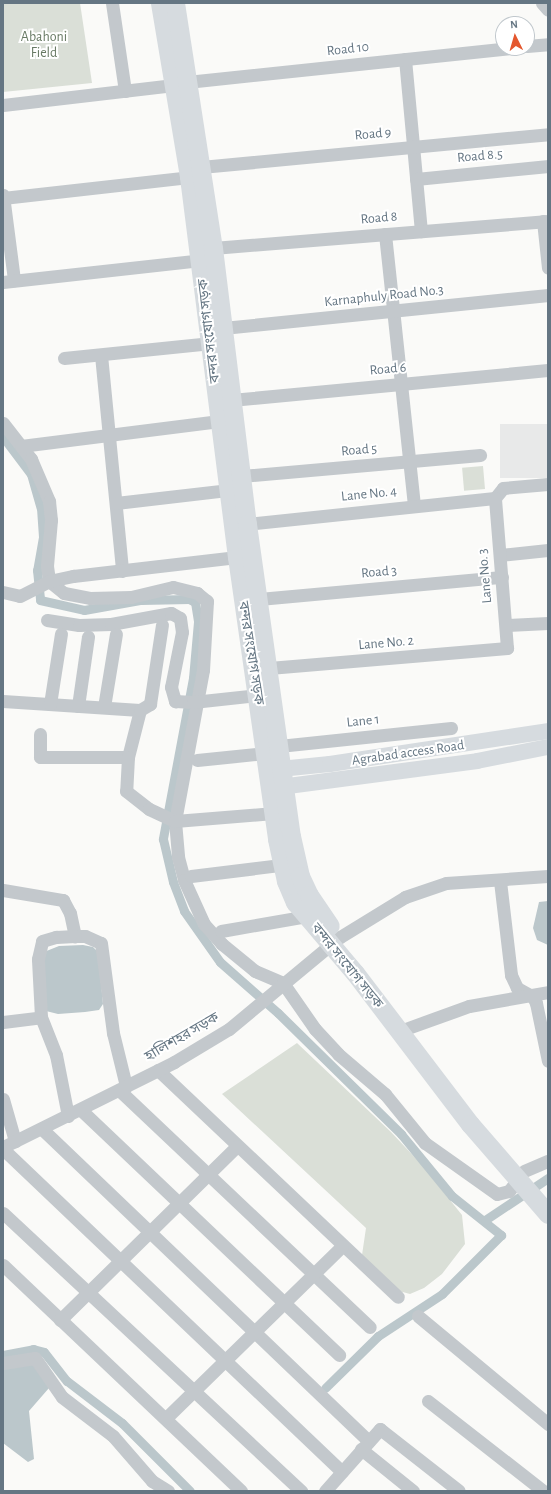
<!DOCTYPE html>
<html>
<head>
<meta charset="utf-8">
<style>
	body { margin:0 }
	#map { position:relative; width:551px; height:1494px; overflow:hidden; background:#fafaf8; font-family:"Alegreya Sans","Noto Sans Bengali",sans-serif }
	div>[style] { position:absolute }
	.built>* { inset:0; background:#e8e9e9; transform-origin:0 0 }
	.green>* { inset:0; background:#dadfd7; transform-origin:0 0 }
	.water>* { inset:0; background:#bbc7cb }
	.canal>* { height:9px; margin:-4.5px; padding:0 4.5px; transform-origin:4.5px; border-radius:4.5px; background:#bbc7cb }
	.minor>* { height:13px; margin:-6.5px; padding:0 6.5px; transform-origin:6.5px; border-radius:6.5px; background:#c3c8cc }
	.major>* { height:16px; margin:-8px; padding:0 8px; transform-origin:8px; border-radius:8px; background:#d6dbdf }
	.highway>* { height:19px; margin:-9.5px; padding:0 9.5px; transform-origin:9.5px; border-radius:9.5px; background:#d6dbdf }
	span { translate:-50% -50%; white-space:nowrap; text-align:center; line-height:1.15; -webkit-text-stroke:4px #fff; paint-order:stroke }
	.park-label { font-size:14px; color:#687a64 }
	.street-label { font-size:14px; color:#657683 }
	.frame { position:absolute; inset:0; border:4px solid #657683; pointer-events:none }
	.north { position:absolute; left:495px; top:16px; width:40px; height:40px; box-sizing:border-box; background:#fff; border:1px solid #c1c8cd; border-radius:50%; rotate:355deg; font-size:11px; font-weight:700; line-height:16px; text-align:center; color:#657683 }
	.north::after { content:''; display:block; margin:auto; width:14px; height:18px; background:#e4572e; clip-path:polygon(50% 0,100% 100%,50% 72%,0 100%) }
</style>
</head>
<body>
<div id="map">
	<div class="built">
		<div style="left:548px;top:424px;width:54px;height:48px;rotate:90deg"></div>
	</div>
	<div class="green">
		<div style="clip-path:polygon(3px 3px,80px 3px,92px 83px,3px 92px)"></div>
		<div style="left:483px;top:466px;width:23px;height:21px;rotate:85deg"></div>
		<div style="clip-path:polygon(297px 1043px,391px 1132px,421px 1164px,462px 1215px,465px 1244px,442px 1274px,424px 1288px,410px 1294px,399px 1291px,362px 1255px,366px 1228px,222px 1094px)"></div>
	</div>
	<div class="water">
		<div style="clip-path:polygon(548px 901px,548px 945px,537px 940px,533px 928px,539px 902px)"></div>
		<div style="clip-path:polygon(83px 945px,93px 947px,98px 952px,103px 1004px,99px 1010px,85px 1012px,58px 1014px,46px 1011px,44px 952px,59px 946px)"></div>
		<div style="clip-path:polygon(32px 1362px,49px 1388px,29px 1411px,34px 1459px,28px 1462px,3px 1443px,3px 1367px)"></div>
	</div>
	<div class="canal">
		<div style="left:3px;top:437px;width:46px;rotate:52.9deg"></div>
		<div style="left:31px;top:474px;width:35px;rotate:74deg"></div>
		<div style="left:41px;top:508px;width:29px;rotate:86deg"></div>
		<div style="left:43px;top:537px;width:34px;rotate:100deg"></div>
		<div style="left:37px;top:570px;width:30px;rotate:84deg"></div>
		<div style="left:40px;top:600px;width:45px;rotate:12.8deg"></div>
		<div style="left:84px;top:610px;width:58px;rotate:-10deg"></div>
		<div style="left:141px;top:600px;width:48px;rotate:-1.2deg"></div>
		<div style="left:189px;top:599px;width:7px;rotate:27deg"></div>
		<div style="left:195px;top:602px;width:20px;rotate:81deg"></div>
		<div style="left:198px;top:622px;width:56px;rotate:95.1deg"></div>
		<div style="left:193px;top:678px;width:164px;rotate:100.6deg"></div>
		<div style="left:163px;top:839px;width:44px;rotate:76.9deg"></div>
		<div style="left:173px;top:882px;width:31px;rotate:69deg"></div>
		<div style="left:184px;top:911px;width:62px;rotate:54.8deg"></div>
		<div style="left:220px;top:962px;width:77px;rotate:41.3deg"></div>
		<div style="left:278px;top:1013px;width:173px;rotate:44.5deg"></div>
		<div style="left:401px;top:1134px;width:80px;rotate:50.6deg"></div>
		<div style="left:452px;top:1196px;width:63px;rotate:38.5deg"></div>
		<div style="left:501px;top:1235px;width:83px;rotate:135deg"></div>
		<div style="left:442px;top:1294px;width:77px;rotate:146.7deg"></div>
		<div style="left:378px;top:1336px;width:74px;rotate:135.5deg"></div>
		<div style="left:485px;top:1220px;width:76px;rotate:-33.7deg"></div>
		<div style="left:3px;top:1355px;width:31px;rotate:-11deg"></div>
		<div style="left:33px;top:1349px;width:11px;rotate:15deg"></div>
		<div style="left:44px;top:1352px;width:37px;rotate:52deg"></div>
		<div style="left:67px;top:1381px;width:69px;rotate:37.4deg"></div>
		<div style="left:122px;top:1423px;width:96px;rotate:45deg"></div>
	</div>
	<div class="minor">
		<div style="left:112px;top:3px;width:89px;rotate:81.6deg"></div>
		<div style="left:542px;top:3px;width:9px;rotate:49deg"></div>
		<div style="left:527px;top:46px;width:21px;rotate:-5deg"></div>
		<div style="left:405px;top:59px;width:173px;rotate:84.7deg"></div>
		<div style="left:187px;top:82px;width:327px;rotate:-6deg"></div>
		<div style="left:3px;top:105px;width:172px;rotate:-6.7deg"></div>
		<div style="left:201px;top:167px;width:349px;rotate:-5.4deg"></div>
		<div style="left:416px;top:179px;width:133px;rotate:-5.6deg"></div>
		<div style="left:3px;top:195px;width:86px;rotate:82.6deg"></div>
		<div style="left:3px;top:198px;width:187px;rotate:-6.4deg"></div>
		<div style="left:543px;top:221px;width:47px;rotate:83.9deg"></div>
		<div style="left:385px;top:234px;width:273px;rotate:83.9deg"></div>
		<div style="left:213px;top:248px;width:336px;rotate:-4.6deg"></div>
		<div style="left:3px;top:282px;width:199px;rotate:-6.3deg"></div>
		<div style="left:223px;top:328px;width:327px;rotate:-5.8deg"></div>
		<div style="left:101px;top:355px;width:217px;rotate:84.4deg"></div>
		<div style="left:64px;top:358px;width:148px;rotate:-5.8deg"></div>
		<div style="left:231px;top:400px;width:318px;rotate:-5.4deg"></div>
		<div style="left:3px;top:423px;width:46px;rotate:52.1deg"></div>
		<div style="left:31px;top:459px;width:46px;rotate:66.8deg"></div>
		<div style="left:49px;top:501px;width:19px;rotate:84deg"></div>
		<div style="left:51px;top:520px;width:46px;rotate:95deg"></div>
		<div style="left:47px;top:566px;width:15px;rotate:82deg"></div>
		<div style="left:49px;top:581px;width:19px;rotate:39deg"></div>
		<div style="left:64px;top:593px;width:26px;rotate:11deg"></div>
		<div style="left:90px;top:598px;width:41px;rotate:-1.4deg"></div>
		<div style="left:131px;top:597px;width:43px;rotate:-13.4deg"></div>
		<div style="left:173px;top:587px;width:25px;rotate:14deg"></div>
		<div style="left:197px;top:593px;width:13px;rotate:39deg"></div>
		<div style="left:207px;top:601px;width:69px;rotate:93.3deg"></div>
		<div style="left:203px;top:670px;width:154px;rotate:100.5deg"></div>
		<div style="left:175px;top:821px;width:36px;rotate:85deg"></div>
		<div style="left:178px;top:857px;width:24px;rotate:75deg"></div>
		<div style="left:184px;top:880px;width:48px;rotate:65.6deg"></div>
		<div style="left:204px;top:924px;width:27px;rotate:48deg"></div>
		<div style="left:222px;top:944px;width:43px;rotate:39.3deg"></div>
		<div style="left:255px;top:971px;width:30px;rotate:23deg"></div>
		<div style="left:283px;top:983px;width:56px;rotate:55.2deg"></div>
		<div style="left:315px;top:1029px;width:34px;rotate:47deg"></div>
		<div style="left:338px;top:1054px;width:62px;rotate:40.4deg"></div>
		<div style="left:385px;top:1094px;width:63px;rotate:50.8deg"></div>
		<div style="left:425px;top:1143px;width:88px;rotate:35.3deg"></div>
		<div style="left:497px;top:1194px;width:12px;rotate:-14deg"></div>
		<div style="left:509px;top:1191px;width:15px;rotate:-53deg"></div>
		<div style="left:21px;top:446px;width:200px;rotate:-7.2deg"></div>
		<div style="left:241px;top:476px;width:240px;rotate:-5deg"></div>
		<div style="left:495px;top:498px;width:13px;rotate:-51deg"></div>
		<div style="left:503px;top:488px;width:45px;rotate:-5.1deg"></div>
		<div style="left:116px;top:503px;width:114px;rotate:-6.6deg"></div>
		<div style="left:247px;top:524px;width:249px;rotate:-6deg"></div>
		<div style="left:500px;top:555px;width:48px;rotate:-5.9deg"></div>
		<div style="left:3px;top:592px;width:17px;rotate:13deg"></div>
		<div style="left:20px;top:596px;width:33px;rotate:-27deg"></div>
		<div style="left:49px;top:581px;width:25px;rotate:-12deg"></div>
		<div style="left:73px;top:576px;width:165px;rotate:-6.6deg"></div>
		<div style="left:259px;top:599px;width:244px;rotate:-5.2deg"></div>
		<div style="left:47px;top:620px;width:32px;rotate:9deg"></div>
		<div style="left:79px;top:625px;width:32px;rotate:-2deg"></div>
		<div style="left:111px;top:624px;width:61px;rotate:-10.4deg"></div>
		<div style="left:171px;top:613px;width:10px;rotate:29deg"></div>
		<div style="left:180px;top:618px;width:14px;rotate:82deg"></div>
		<div style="left:182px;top:632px;width:56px;rotate:101.3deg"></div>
		<div style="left:171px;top:687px;width:15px;rotate:74deg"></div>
		<div style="left:175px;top:701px;width:18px;rotate:3deg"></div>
		<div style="left:193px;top:702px;width:65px;rotate:-6.1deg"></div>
		<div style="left:506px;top:625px;width:42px;rotate:-2.7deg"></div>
		<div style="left:269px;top:668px;width:239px;rotate:-4.8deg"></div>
		<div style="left:507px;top:648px;width:150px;rotate:-94.6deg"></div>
		<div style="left:3px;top:701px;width:137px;rotate:3.8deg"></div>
		<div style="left:140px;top:710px;width:49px;rotate:104.3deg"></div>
		<div style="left:50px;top:704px;width:71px;rotate:-81.1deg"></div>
		<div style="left:78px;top:706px;width:70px;rotate:-81.8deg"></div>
		<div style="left:104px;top:707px;width:74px;rotate:-80.7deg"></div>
		<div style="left:140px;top:710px;width:12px;rotate:-31deg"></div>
		<div style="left:150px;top:704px;width:80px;rotate:-81.4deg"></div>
		<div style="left:40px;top:734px;width:23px;rotate:90deg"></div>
		<div style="left:40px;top:757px;width:88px"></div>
		<div style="left:128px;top:757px;width:34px;rotate:93deg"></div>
		<div style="left:126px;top:791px;width:29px;rotate:38deg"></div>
		<div style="left:149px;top:809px;width:29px;rotate:25deg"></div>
		<div style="left:175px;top:821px;width:99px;rotate:-4.6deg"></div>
		<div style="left:279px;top:746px;width:173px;rotate:-6deg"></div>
		<div style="left:197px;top:760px;width:69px;rotate:-5.8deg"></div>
		<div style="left:191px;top:876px;width:91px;rotate:-7deg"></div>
		<div style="left:500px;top:881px;width:95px;rotate:83.3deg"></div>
		<div style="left:511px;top:975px;width:14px;rotate:65deg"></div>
		<div style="left:517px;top:988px;width:18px;rotate:29deg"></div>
		<div style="left:533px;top:997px;width:7px;rotate:63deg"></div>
		<div style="left:536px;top:1003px;width:59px;rotate:78.3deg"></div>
		<div style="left:3px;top:890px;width:61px;rotate:9.5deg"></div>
		<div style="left:63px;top:900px;width:15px;rotate:62deg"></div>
		<div style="left:70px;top:913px;width:24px;rotate:78deg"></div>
		<div style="left:75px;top:936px;width:10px"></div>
		<div style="left:85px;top:936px;width:17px;rotate:24deg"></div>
		<div style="left:101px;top:943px;width:91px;rotate:82.4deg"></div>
		<div style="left:113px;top:1033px;width:55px;rotate:76.2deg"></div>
		<div style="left:221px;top:931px;width:87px;rotate:-9.9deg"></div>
		<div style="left:3px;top:1022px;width:38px;rotate:-7deg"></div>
		<div style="left:408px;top:1028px;width:65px;rotate:-19.8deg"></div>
		<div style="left:469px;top:1006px;width:80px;rotate:-10deg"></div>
		<div style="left:158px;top:1070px;width:330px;rotate:43.4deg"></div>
		<div style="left:119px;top:1090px;width:345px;rotate:43.4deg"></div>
		<div style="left:3px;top:1099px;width:44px;rotate:74.1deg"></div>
		<div style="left:81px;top:1110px;width:356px;rotate:43.5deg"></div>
		<div style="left:68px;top:1116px;width:62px;rotate:-101.1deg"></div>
		<div style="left:56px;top:1055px;width:41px;rotate:-111.5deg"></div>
		<div style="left:41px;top:1017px;width:58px;rotate:-93deg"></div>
		<div style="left:38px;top:959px;width:18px;rotate:-77deg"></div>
		<div style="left:42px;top:941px;width:15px;rotate:-16deg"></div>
		<div style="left:56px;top:937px;width:19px;rotate:-3deg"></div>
		<div style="left:42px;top:1129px;width:452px;rotate:43.7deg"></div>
		<div style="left:3px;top:1147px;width:191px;rotate:-26.4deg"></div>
		<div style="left:174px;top:1062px;width:64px;rotate:-31deg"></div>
		<div style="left:229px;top:1029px;width:144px;rotate:-39.7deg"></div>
		<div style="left:340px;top:937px;width:76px;rotate:-31.6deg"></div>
		<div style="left:405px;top:897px;width:43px;rotate:-18.9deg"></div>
		<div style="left:446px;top:883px;width:102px;rotate:-3.9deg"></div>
		<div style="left:3px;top:1149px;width:468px;rotate:43.6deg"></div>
		<div style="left:524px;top:1171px;width:26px;rotate:-23deg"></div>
		<div style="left:3px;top:1213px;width:408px;rotate:43deg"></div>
		<div style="left:3px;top:1265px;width:328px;rotate:43.5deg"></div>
		<div style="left:418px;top:1316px;width:169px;rotate:39.7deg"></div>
		<div style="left:60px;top:1320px;width:248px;rotate:-44.5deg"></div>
		<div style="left:3px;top:1363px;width:32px;rotate:-9deg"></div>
		<div style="left:35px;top:1358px;width:47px;rotate:55.3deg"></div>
		<div style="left:62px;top:1397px;width:64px;rotate:37.4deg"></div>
		<div style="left:113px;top:1436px;width:60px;rotate:49.1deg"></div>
		<div style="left:152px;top:1481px;width:19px;rotate:32deg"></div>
		<div style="left:428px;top:1401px;width:146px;rotate:38deg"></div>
		<div style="left:166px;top:1418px;width:246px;rotate:-44.3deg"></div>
		<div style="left:361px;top:1449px;width:67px;rotate:38.9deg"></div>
		<div style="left:325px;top:1491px;width:83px;rotate:-48.4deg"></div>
		<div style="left:380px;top:1429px;width:100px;rotate:38.1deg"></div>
	</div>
	<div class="major">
		<div style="left:270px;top:770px;width:60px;rotate:-5.7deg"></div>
		<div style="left:330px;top:764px;width:220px;rotate:-8.6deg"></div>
		<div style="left:273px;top:788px;width:206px;rotate:-7.5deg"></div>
		<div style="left:477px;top:761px;width:72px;rotate:-11.2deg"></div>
	</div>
	<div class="highway">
		<div style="left:160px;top:3px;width:176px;rotate:80.5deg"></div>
		<div style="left:189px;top:177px;width:383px;rotate:82.8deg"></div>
		<div style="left:237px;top:557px;width:285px;rotate:81.9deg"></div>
		<div style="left:277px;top:839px;width:43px;rotate:77.9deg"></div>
		<div style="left:286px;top:881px;width:23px;rotate:67deg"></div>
		<div style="left:295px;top:902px;width:93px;rotate:49.8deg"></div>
		<div style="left:355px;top:973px;width:190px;rotate:52.7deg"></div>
		<div style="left:470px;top:1124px;width:119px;rotate:49.1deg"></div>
		<div style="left:175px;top:3px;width:248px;rotate:81.2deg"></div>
		<div style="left:213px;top:248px;width:278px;rotate:83deg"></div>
		<div style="left:247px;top:524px;width:315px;rotate:82deg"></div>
		<div style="left:291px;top:836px;width:41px;rotate:77.3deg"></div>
		<div style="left:300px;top:876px;width:21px;rotate:65deg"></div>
		<div style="left:309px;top:895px;width:37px;rotate:56deg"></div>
	</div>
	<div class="park-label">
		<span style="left:44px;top:45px">Abahoni<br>Field</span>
	</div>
	<div class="street-label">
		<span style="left:348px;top:49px;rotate:-6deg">Road 10</span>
		<span style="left:373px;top:134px;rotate:-5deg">Road 9</span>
		<span style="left:480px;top:156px;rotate:-5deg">Road 8.5</span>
		<span style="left:379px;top:218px;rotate:-5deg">Road 8</span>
		<span style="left:384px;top:296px;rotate:-6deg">Karnaphuly Road No.3</span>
		<span style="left:209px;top:331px;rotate:-97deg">বন্দর সংযোগ সড়ক</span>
		<span style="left:388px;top:369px;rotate:-5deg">Road 6</span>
		<span style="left:359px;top:450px;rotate:-5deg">Road 5</span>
		<span style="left:369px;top:494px;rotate:-6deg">Lane No. 4</span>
		<span style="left:379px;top:572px;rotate:-5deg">Road 3</span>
		<span style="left:485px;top:576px;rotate:-95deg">Lane No. 3</span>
		<span style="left:386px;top:643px;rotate:-5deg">Lane No. 2</span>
		<span style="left:251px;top:653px;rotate:81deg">বন্দর সংযোগ সড়ক</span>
		<span style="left:363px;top:721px;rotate:-6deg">Lane 1</span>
		<span style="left:408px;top:753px;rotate:-8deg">Agrabad access Road</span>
		<span style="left:347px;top:966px;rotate:51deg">বন্দর সংযোগ সড়ক</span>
		<span style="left:182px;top:1037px;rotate:-30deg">হালিশহর সড়ক</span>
	</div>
	<div class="frame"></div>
	<div class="north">N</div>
</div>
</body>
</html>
